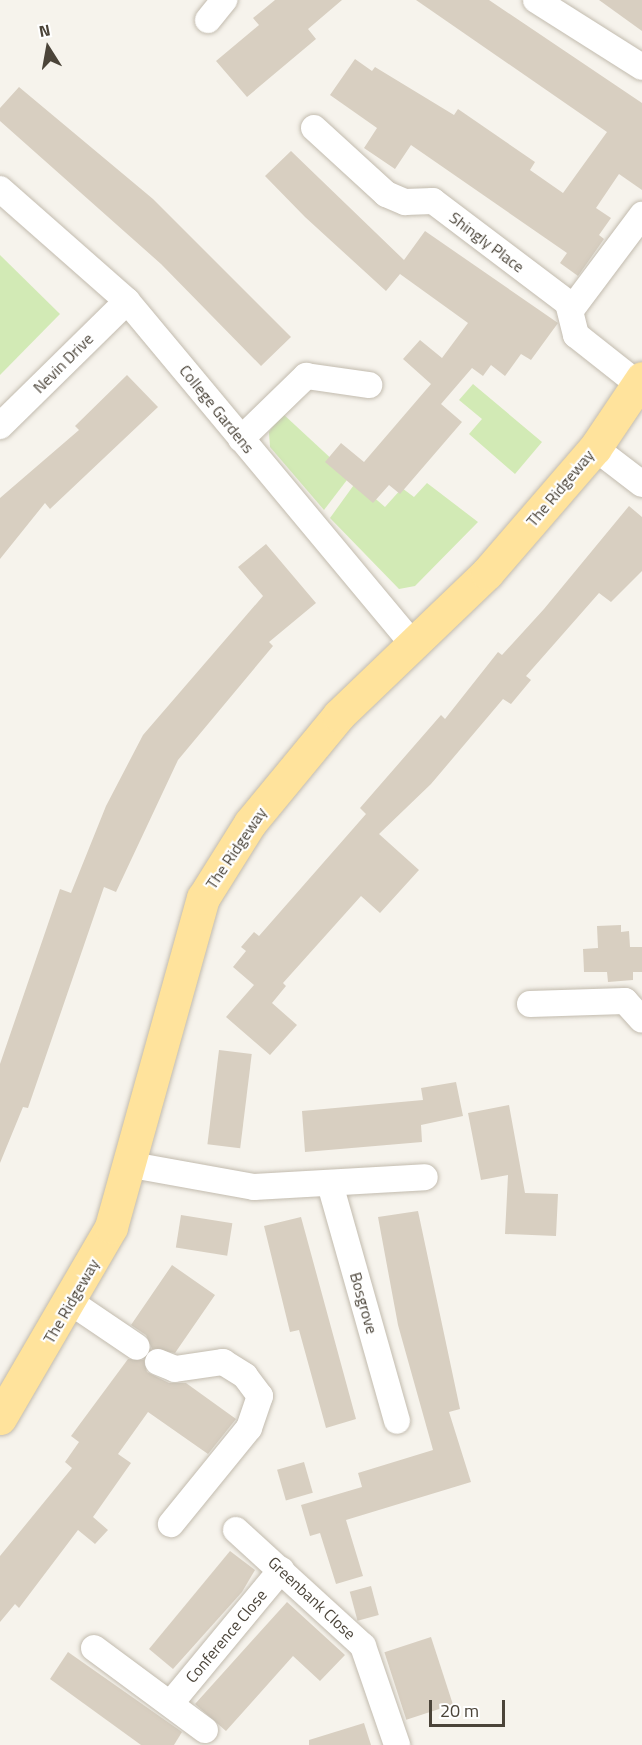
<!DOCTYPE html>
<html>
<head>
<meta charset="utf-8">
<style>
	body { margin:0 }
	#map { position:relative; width:642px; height:1745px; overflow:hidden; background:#f6f3ec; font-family:"Titillium Web",sans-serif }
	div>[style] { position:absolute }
	.green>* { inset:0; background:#d2eab5 }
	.building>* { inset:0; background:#d8cfc1; transform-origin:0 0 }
	.roads { filter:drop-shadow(0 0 2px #c2bbae) drop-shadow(0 0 2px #c2bbae) }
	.minor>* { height:26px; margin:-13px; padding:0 13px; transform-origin:13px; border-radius:13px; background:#fff }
	.major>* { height:33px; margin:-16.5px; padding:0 16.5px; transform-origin:16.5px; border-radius:16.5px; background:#ffe39c }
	span { translate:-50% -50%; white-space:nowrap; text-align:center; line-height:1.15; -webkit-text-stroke:4.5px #fff; paint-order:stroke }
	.street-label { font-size:16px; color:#4b4439 }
	.north { position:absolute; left:18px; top:18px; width:60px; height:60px; -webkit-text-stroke:4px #fff; paint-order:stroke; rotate:349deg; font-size:16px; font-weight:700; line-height:24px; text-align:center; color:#4b4439 }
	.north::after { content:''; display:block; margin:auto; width:21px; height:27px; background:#4b4439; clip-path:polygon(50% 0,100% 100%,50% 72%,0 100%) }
	.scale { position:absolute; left:429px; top:1700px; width:76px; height:27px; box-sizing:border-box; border:3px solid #4b4439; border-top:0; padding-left:8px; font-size:18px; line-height:21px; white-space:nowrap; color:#4b4439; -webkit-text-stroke:4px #fff; paint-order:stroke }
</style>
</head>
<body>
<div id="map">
	<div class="green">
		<div style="clip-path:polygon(0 255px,60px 314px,0 375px)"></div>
		<div style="clip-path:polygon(473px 384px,542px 442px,515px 474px,469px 434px,482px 419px,459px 400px)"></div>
		<div style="clip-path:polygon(282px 413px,350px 476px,324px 510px,270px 447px,269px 432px)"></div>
		<div style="clip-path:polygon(356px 482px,385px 507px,402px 488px,414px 497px,427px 483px,478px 522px,415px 586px,399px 589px,330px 518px)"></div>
	</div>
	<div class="building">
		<div style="clip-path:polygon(275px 0,342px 0,308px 29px,316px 39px,247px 97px,216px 61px,259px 25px,253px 18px)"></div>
		<div style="clip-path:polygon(416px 0,489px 0,642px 103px,642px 190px,619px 174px,596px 208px,611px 218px,599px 235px,604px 239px,578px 276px,560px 263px,567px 253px,411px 145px,395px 169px,364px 148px,377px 128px,330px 95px,355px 59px,372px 71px,375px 67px,454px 115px,458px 109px,535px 162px,530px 170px,563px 193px,607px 132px)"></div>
		<div style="clip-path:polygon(599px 0,642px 0,642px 31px)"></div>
		<div style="clip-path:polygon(19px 87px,153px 199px,291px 337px,261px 366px,161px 264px,0 121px,0 108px)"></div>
		<div style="clip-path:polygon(291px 151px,404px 260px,425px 231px,558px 323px,531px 360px,521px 354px,505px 376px,491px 365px,483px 376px,472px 368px,441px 404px,462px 422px,400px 494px,389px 485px,373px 503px,325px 462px,341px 443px,364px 462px,431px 384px,403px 359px,420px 340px,442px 358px,468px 323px,400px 274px,386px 291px,305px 217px,265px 176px)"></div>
		<div style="clip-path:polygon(127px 375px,158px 407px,50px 509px,45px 503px,0 559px,0 498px,79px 430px,75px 426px)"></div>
		<div style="clip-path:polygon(629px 506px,642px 517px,642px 571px,611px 602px,599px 593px,526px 676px,531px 680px,511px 704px,503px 699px,431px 784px,379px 834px,419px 870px,380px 913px,361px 896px,283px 983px,286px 986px,272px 1003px,297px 1025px,270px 1055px,226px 1017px,254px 985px,233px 967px,246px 951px,241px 947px,254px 932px,259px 936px,366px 814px,360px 808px,441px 715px,445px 719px,498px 652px,502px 655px,544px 609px)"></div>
		<div style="clip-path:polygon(266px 544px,316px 603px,269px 642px,273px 646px,178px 760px,116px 892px,104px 887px,28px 1108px,23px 1107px,0 1163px,0 1064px,60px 889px,71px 893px,106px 806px,143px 735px,263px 596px,238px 567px)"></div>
		<div style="clip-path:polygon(621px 925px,621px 932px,629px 931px,630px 947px,642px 947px,642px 972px,633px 972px,633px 980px,608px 982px,607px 972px,584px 972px,583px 949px,598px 948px,597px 926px)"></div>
		<div style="left:219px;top:1050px;width:33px;height:95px;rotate:7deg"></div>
		<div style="clip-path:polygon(456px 1082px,463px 1116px,421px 1125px,422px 1142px,305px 1152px,302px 1111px,423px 1100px,421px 1088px)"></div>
		<div style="clip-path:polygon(509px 1105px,525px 1193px,558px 1194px,556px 1236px,505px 1234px,508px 1175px,481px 1180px,468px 1113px)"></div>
		<div style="clip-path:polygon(418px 1211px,460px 1409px,449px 1412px,471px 1482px,346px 1520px,363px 1576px,336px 1584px,320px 1533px,310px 1536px,301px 1505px,362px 1487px,358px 1473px,433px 1450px,398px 1325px,378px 1217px)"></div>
		<div style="left:181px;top:1215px;width:52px;height:33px;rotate:9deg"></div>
		<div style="clip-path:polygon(301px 1217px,356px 1419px,326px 1428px,299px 1330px,290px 1332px,264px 1226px)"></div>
		<div style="clip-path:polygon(172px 1265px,215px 1295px,175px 1353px,152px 1349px,146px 1335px,131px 1325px)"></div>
		<div style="clip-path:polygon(128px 1359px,144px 1360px,147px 1372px,169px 1383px,186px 1383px,236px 1419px,208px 1454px,148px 1412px,118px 1454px,131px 1463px,93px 1517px,108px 1530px,95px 1544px,78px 1530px,19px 1608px,15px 1604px,0 1622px,0 1556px,72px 1468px,65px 1462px,79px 1442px,71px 1436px)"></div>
		<div style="left:304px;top:1462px;width:32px;height:28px;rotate:74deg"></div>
		<div style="clip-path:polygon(230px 1551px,255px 1570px,242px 1592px,173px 1669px,149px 1649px)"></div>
		<div style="left:371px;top:1586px;width:30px;height:22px;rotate:75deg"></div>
		<div style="clip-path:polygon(287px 1602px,345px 1655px,320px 1681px,293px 1656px,226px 1731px,195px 1704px)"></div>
		<div style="left:431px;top:1637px;width:71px;height:49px;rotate:72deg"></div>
		<div style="clip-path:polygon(68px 1652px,182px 1732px,174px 1745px,141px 1745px,50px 1679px)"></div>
		<div style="clip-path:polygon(364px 1723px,371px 1745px,309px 1745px,309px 1740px)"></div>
	</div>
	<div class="roads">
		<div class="minor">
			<div style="left:536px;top:0;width:125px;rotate:32.3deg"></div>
			<div style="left:208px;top:20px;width:26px;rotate:-51deg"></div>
			<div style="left:314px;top:128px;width:98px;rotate:42.5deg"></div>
			<div style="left:386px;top:194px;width:21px;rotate:23deg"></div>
			<div style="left:405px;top:202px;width:28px;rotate:-2deg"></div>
			<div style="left:433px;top:201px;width:169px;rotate:37.1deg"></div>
			<div style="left:568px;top:303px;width:33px;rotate:76deg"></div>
			<div style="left:576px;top:335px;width:79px;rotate:38.3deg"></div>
			<div style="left:0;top:189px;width:169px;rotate:41.4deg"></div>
			<div style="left:127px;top:301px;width:450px;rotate:50.2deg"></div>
			<div style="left:571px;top:310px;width:119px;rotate:-53.2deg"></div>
			<div style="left:0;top:426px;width:178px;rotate:-44.5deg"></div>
			<div style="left:241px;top:439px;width:91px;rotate:-44.1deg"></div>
			<div style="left:306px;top:376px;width:64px;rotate:8.1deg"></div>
			<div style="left:595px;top:448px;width:59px;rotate:37.5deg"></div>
			<div style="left:530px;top:1004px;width:95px;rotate:-1.8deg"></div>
			<div style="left:625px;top:1001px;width:25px;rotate:48deg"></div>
			<div style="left:132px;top:1165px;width:124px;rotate:10.2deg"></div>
			<div style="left:254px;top:1187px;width:171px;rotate:-3.3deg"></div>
			<div style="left:330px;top:1184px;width:246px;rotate:74.2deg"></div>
			<div style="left:72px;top:1303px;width:78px;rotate:34.1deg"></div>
			<div style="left:158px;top:1362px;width:18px;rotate:22deg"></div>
			<div style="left:175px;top:1369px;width:49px;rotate:-8.3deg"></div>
			<div style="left:223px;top:1362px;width:26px;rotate:32deg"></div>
			<div style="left:245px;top:1376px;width:25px;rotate:53deg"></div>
			<div style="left:260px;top:1396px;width:34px;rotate:109deg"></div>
			<div style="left:249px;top:1428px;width:124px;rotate:129.1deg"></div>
			<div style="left:236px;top:1530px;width:172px;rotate:42.4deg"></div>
			<div style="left:363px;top:1646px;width:105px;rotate:71deg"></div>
			<div style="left:94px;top:1648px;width:138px;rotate:36.5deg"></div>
			<div style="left:171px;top:1703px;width:173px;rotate:-50.4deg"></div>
		</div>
		<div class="major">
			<div style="left:0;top:1418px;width:221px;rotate:-59.8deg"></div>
			<div style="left:111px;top:1227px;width:342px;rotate:-74.4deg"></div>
			<div style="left:203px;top:898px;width:89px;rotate:-57.9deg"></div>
			<div style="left:250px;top:823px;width:140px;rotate:-50.5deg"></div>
			<div style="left:339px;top:715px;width:205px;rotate:-43.8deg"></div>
			<div style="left:487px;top:573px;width:165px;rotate:-49.2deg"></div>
			<div style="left:595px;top:448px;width:84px;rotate:-56.1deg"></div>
		</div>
	</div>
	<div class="street-label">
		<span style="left:487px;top:242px;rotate:37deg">Shingly Place</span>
		<span style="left:63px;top:363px;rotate:-45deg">Nevin Drive</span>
		<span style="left:217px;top:409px;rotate:51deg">College Gardens</span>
		<span style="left:560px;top:488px;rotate:-50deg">The Ridgeway</span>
		<span style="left:236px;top:848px;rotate:-56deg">The Ridgeway</span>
		<span style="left:71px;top:1301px;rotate:-60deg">The Ridgeway</span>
		<span style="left:364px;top:1303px;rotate:74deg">Bosgrove</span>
		<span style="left:312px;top:1598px;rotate:43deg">Greenbank Close</span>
		<span style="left:226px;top:1636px;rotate:-50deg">Conference Close</span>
	</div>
	<div class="north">N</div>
	<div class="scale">20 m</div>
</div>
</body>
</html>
